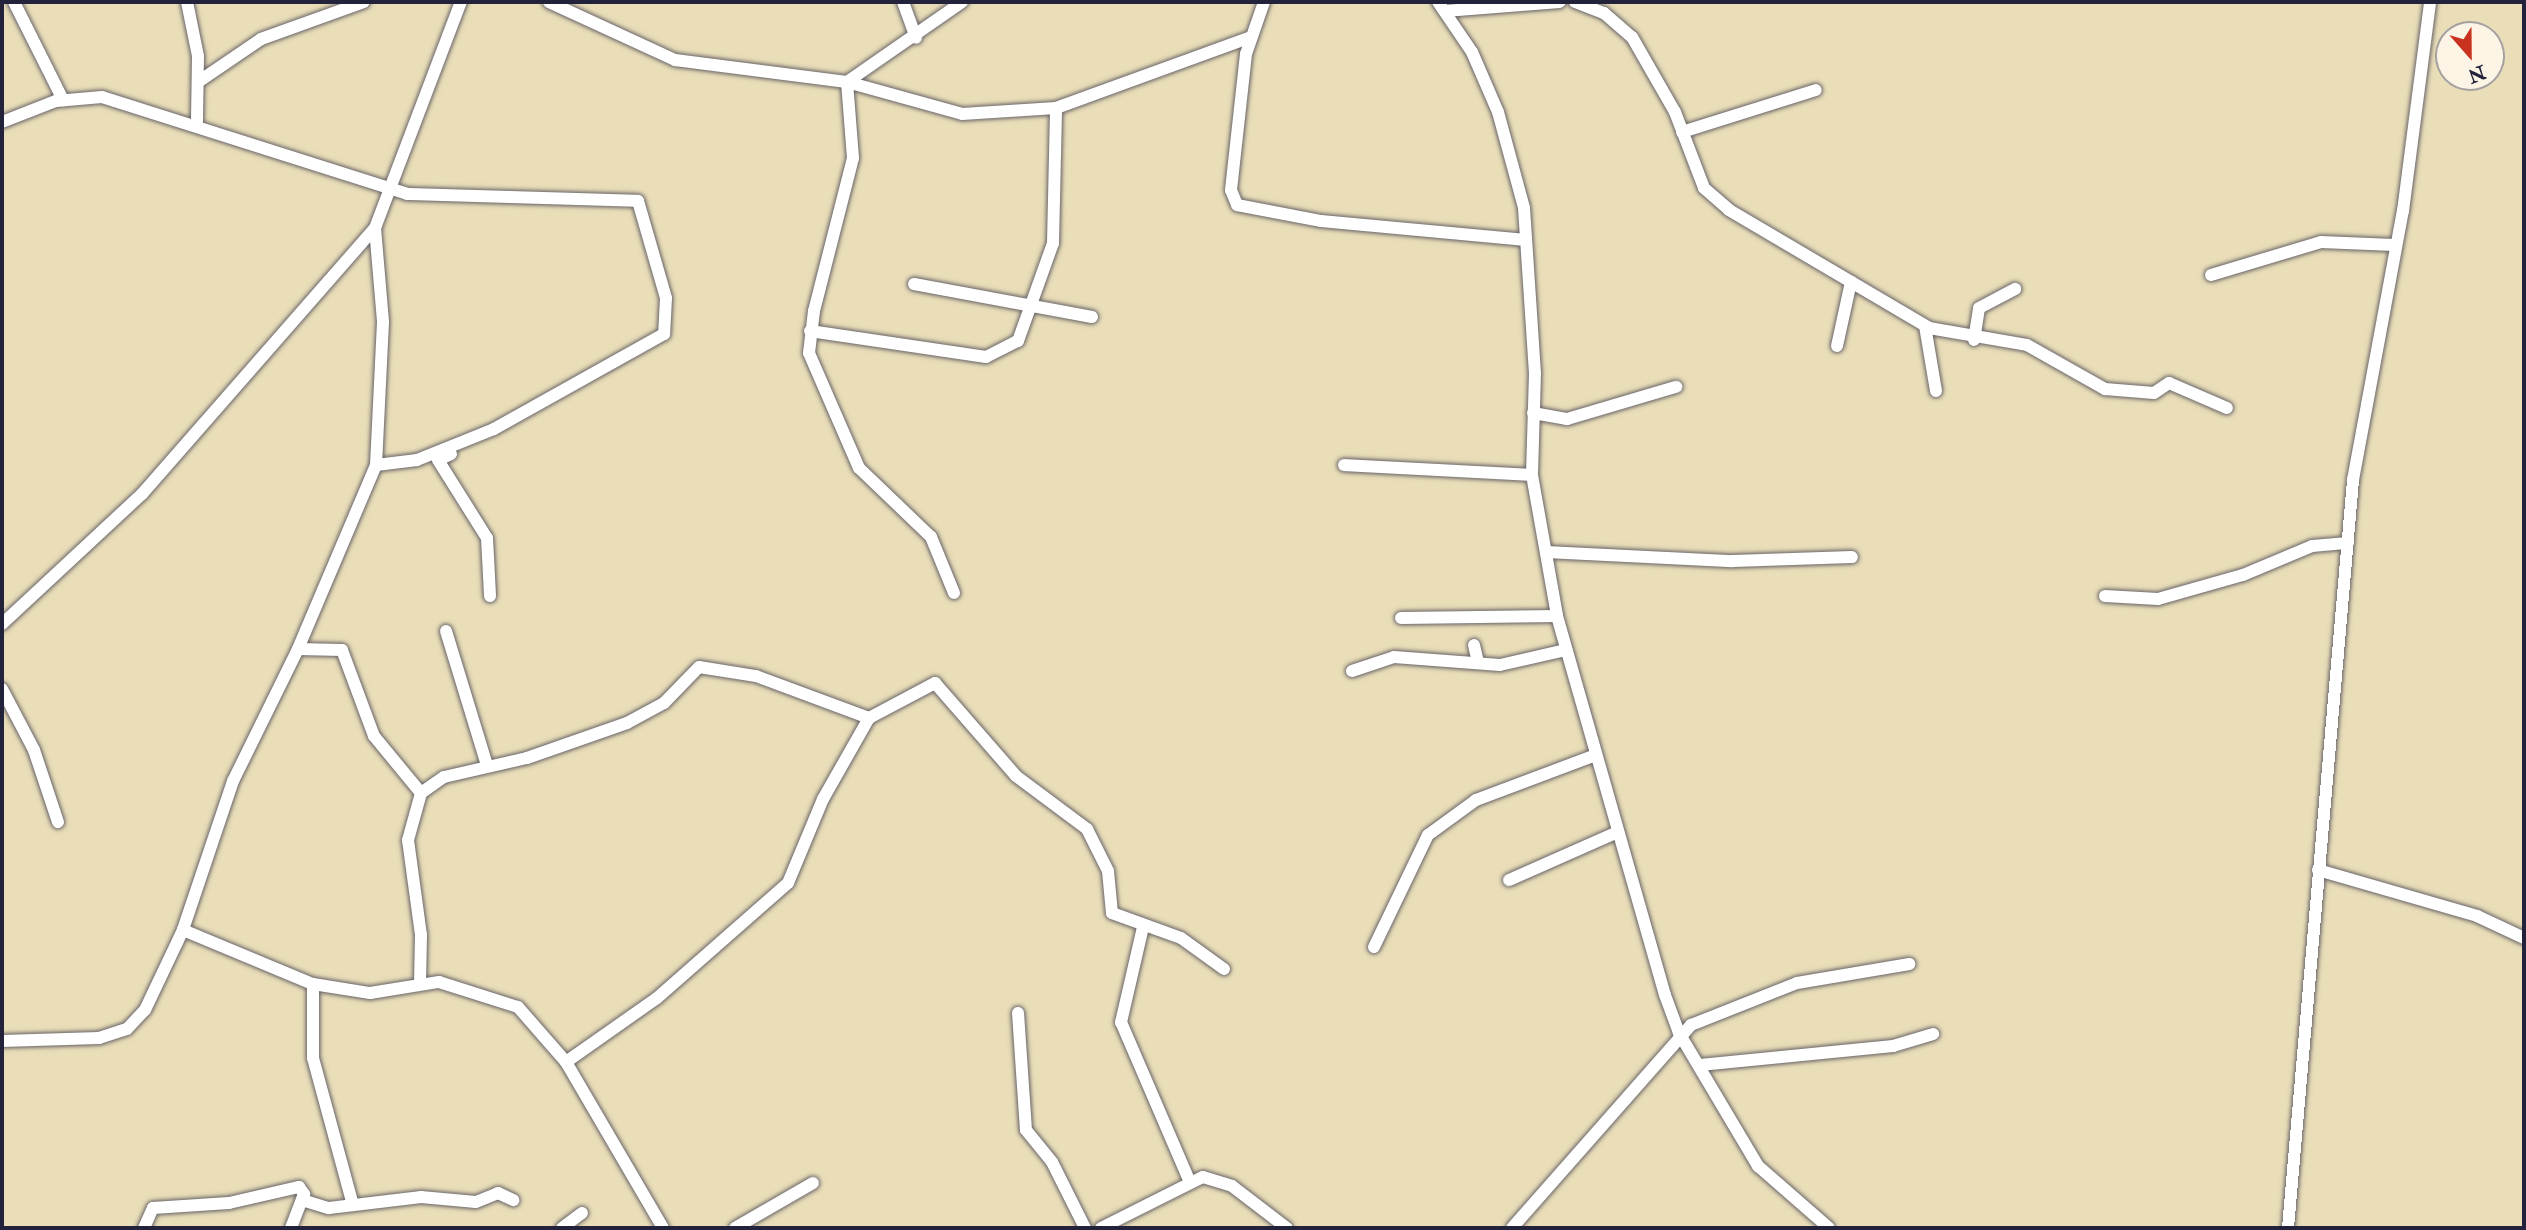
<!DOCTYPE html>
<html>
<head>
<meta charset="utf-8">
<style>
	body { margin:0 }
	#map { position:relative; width:2526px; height:1230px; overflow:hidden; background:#eadeb9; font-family:"IM FELL Double Pica",serif }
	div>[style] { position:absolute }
	.roads { filter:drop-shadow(0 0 2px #686467) drop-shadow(0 0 2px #686467) }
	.minor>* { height:12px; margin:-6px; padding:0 6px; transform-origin:6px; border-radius:6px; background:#fff }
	span { translate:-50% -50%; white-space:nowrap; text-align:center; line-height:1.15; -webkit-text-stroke:6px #fcf5e5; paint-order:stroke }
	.frame { position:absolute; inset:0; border:4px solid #22223b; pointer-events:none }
	.north { position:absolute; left:2435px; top:21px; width:70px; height:70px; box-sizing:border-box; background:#fcf5e5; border:2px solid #a5a1a1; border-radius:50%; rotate:159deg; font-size:19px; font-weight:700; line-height:28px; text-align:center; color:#22223b }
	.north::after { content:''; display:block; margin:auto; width:24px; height:32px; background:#c8321e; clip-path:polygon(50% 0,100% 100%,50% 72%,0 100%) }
</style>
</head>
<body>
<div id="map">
	<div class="roads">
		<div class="minor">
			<div style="left:14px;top:2px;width:110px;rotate:63.4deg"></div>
			<div style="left:187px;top:2px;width:55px;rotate:78.5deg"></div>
			<div style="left:198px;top:56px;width:67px;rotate:90.9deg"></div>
			<div style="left:549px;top:2px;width:139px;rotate:24.7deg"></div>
			<div style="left:675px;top:60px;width:173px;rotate:7.3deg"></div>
			<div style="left:847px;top:82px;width:119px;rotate:15.5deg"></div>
			<div style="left:962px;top:114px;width:94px;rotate:-3.7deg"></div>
			<div style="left:1056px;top:108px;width:208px;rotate:-20deg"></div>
			<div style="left:903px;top:2px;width:38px;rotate:70deg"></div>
			<div style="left:1264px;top:2px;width:55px;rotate:109.1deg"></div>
			<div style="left:1246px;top:54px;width:137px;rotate:96.3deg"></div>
			<div style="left:1231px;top:190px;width:16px;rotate:68deg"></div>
			<div style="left:1237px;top:205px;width:86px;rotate:10.8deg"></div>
			<div style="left:1321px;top:221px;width:206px;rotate:5.3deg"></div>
			<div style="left:1438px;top:2px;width:60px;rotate:55.8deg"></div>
			<div style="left:1472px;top:52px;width:65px;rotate:66.6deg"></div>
			<div style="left:1498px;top:112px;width:99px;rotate:74.8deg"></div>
			<div style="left:1524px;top:208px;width:165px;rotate:86.2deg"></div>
			<div style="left:1535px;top:373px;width:102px;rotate:91.7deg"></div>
			<div style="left:1532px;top:475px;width:143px;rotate:79.9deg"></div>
			<div style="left:1557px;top:616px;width:394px;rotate:74.1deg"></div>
			<div style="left:1665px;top:995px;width:40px;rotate:69.8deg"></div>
			<div style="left:1679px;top:1033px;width:155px;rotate:59.3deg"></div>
			<div style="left:1758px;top:1166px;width:94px;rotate:41.1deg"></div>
			<div style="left:1575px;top:2px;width:31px;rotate:21deg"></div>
			<div style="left:1604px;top:13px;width:37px;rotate:41deg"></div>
			<div style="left:1632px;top:37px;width:86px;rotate:60.2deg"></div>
			<div style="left:1675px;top:112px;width:81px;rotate:69.1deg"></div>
			<div style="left:1704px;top:188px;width:33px;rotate:41deg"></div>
			<div style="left:1729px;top:210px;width:232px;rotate:30.5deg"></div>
			<div style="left:1929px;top:328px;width:99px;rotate:9.8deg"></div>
			<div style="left:2027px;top:345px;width:90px;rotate:29.4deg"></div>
			<div style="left:2105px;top:389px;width:49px;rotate:4.7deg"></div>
			<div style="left:2154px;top:393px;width:18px;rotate:-34deg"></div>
			<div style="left:2169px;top:383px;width:63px;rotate:23.3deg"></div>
			<div style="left:1445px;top:11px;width:115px;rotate:-4.5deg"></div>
			<div style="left:198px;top:82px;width:76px;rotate:-34.3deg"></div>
			<div style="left:261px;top:39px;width:109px;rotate:-19.8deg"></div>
			<div style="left:2px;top:122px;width:58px;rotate:-21.3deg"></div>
			<div style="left:56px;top:101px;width:46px;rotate:-5deg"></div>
			<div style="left:102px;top:97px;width:320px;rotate:17.6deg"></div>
			<div style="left:407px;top:194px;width:231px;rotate:1.7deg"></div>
			<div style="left:638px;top:201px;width:101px;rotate:73.9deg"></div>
			<div style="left:666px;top:298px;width:36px;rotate:93deg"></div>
			<div style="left:664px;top:334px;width:195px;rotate:150.8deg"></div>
			<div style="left:494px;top:429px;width:83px;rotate:158.1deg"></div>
			<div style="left:417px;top:460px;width:41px;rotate:173deg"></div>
			<div style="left:1682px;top:132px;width:140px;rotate:-17.4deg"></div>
			<div style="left:375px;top:228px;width:94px;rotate:85.1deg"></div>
			<div style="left:383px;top:322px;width:143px;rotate:92.8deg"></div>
			<div style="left:376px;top:465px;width:200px;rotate:113deg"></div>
			<div style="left:298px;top:649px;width:147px;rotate:116.2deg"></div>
			<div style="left:233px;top:781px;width:157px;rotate:108.6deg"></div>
			<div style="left:183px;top:930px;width:141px;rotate:22.6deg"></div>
			<div style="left:313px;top:984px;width:58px;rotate:9deg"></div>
			<div style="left:370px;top:993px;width:70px;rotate:-9.1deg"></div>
			<div style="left:439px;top:982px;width:83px;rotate:17.6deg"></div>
			<div style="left:518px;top:1007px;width:73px;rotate:48.9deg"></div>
			<div style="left:566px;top:1062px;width:192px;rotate:59.7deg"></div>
			<div style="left:2211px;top:275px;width:115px;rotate:-16.7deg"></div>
			<div style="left:2321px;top:242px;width:73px;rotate:2.4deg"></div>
			<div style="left:914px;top:284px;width:181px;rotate:10.5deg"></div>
			<div style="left:1925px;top:326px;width:66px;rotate:80.4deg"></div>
			<div style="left:810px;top:331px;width:178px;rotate:8.4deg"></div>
			<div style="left:986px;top:357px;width:36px;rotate:-27deg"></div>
			<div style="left:1018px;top:341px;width:104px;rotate:-70.3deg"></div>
			<div style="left:1053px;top:243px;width:135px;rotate:-88.7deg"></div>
			<div style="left:1974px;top:340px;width:32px;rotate:-81deg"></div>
			<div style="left:1979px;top:308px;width:41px;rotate:-27.8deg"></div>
			<div style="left:1837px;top:346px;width:66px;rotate:-77.7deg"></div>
			<div style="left:1533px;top:413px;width:35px;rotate:10deg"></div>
			<div style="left:1567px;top:419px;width:114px;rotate:-16.4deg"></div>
			<div style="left:451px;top:454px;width:14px;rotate:155deg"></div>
			<div style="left:438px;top:460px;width:92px;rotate:57.9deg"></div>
			<div style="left:487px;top:538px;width:58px;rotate:87deg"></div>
			<div style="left:1344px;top:465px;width:188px;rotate:3deg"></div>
			<div style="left:1546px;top:552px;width:187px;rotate:2.8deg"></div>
			<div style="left:1733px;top:561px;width:119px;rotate:-1.9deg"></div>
			<div style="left:954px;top:593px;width:61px;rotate:-112.3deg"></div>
			<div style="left:931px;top:537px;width:100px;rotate:-136.2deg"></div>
			<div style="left:859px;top:468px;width:125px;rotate:-113.5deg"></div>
			<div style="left:809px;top:353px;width:42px;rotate:-83.2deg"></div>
			<div style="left:814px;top:311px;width:158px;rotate:-75.7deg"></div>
			<div style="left:853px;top:158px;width:76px;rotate:-94.5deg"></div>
			<div style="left:847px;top:82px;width:140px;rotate:-34.8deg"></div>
			<div style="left:2105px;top:596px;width:53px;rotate:3.2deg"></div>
			<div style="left:2158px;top:599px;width:88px;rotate:-15.8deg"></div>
			<div style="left:2243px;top:575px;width:75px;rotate:-22.8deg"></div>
			<div style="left:2312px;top:546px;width:36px;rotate:-5deg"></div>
			<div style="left:1401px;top:618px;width:156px;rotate:-0.7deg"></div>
			<div style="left:2px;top:624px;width:191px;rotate:-42.9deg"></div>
			<div style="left:142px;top:494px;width:354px;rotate:-48.8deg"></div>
			<div style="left:375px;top:228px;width:242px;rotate:-69.2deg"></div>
			<div style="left:446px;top:631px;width:140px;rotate:73deg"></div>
			<div style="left:1474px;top:645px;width:18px;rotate:77deg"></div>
			<div style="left:298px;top:649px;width:44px;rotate:1.3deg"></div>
			<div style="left:342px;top:650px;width:92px;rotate:69.6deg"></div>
			<div style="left:374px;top:736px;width:74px;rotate:50.5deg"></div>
			<div style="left:1352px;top:671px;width:44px;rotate:-18.4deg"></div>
			<div style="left:1394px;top:657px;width:106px;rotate:4.3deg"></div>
			<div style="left:1500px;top:665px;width:68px;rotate:-12.8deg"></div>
			<div style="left:2px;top:689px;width:69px;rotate:62.3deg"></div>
			<div style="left:34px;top:750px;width:76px;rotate:71.6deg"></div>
			<div style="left:2318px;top:870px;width:166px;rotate:16.1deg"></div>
			<div style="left:2477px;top:916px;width:52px;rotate:25.1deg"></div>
			<div style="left:1509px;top:880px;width:119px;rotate:-23.8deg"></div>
			<div style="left:1143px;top:927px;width:98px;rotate:103deg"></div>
			<div style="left:1121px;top:1022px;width:174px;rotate:66.7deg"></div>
			<div style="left:1374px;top:947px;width:124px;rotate:-64.3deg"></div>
			<div style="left:1428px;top:835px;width:59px;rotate:-36.1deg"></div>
			<div style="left:1476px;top:800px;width:128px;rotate:-20.6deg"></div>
			<div style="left:420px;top:983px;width:48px;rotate:-88.8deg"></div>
			<div style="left:421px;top:935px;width:96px;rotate:-97.8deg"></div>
			<div style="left:408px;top:840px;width:49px;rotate:-74.5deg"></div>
			<div style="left:421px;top:793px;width:28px;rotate:-35deg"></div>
			<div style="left:444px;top:777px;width:85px;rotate:-12.9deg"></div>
			<div style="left:527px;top:758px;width:106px;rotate:-19.3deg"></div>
			<div style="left:627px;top:723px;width:42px;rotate:-28.4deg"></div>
			<div style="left:664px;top:703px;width:50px;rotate:-45.8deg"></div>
			<div style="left:699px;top:667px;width:58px;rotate:9deg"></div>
			<div style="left:756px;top:676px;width:121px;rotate:20.4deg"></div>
			<div style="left:313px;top:984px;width:74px;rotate:90deg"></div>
			<div style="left:313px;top:1058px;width:152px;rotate:74.8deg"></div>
			<div style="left:1018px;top:1013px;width:117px;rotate:86.1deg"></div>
			<div style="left:1026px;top:1130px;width:41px;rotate:50.9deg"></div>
			<div style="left:1052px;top:1162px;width:74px;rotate:63.4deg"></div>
			<div style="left:2px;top:1041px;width:97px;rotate:-1.8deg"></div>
			<div style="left:99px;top:1038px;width:29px;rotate:-18deg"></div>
			<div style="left:127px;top:1029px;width:26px;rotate:-47deg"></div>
			<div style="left:145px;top:1010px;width:89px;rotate:-64.6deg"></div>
			<div style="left:566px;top:1062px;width:111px;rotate:-35.1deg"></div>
			<div style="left:657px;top:998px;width:174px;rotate:-41.3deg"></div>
			<div style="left:788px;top:883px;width:91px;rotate:-67.4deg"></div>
			<div style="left:823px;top:799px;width:93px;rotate:-60.4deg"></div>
			<div style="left:869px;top:718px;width:75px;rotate:-27.9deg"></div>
			<div style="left:935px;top:683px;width:123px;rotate:48.9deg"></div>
			<div style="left:1016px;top:776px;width:89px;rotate:36.7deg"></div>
			<div style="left:1087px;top:829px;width:47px;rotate:63.4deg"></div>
			<div style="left:1108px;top:871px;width:42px;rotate:84.6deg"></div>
			<div style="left:1112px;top:913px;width:73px;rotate:19.9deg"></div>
			<div style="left:1181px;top:938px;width:53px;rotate:35.8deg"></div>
			<div style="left:1700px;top:1065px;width:194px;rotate:-5.6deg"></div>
			<div style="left:1893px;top:1046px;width:42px;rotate:-16.7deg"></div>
			<div style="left:302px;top:1200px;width:28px;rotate:17deg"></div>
			<div style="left:329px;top:1208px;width:93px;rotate:-6.8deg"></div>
			<div style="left:421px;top:1197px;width:55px;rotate:5.2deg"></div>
			<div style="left:476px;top:1202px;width:24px;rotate:-22deg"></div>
			<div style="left:498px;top:1193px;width:17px;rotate:25deg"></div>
			<div style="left:144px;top:1228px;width:22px;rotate:-66deg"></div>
			<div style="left:153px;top:1208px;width:76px;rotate:-3.8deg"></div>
			<div style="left:229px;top:1203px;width:72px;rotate:-12.9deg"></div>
			<div style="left:299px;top:1187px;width:9px;rotate:54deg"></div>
			<div style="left:304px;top:1194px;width:36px;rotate:111deg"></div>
			<div style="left:562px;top:1228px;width:25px;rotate:-37deg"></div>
			<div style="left:735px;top:1228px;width:90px;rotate:-30deg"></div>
			<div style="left:1101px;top:1228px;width:114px;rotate:-26.6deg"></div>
			<div style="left:1203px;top:1177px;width:30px;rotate:17deg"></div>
			<div style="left:1232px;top:1186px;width:69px;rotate:37.4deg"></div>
			<div style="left:1512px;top:1228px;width:271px;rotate:-48.6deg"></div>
			<div style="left:1691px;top:1025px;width:114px;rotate:-21.6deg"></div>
			<div style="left:1797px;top:983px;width:114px;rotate:-9.6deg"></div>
			<div style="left:2288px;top:1228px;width:751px;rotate:-85.03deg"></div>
			<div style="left:2353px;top:480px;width:274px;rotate:-79.5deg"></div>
			<div style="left:2403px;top:211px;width:211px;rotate:-82.6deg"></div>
		</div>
	</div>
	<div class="frame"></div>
	<div class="north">N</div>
</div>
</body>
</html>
